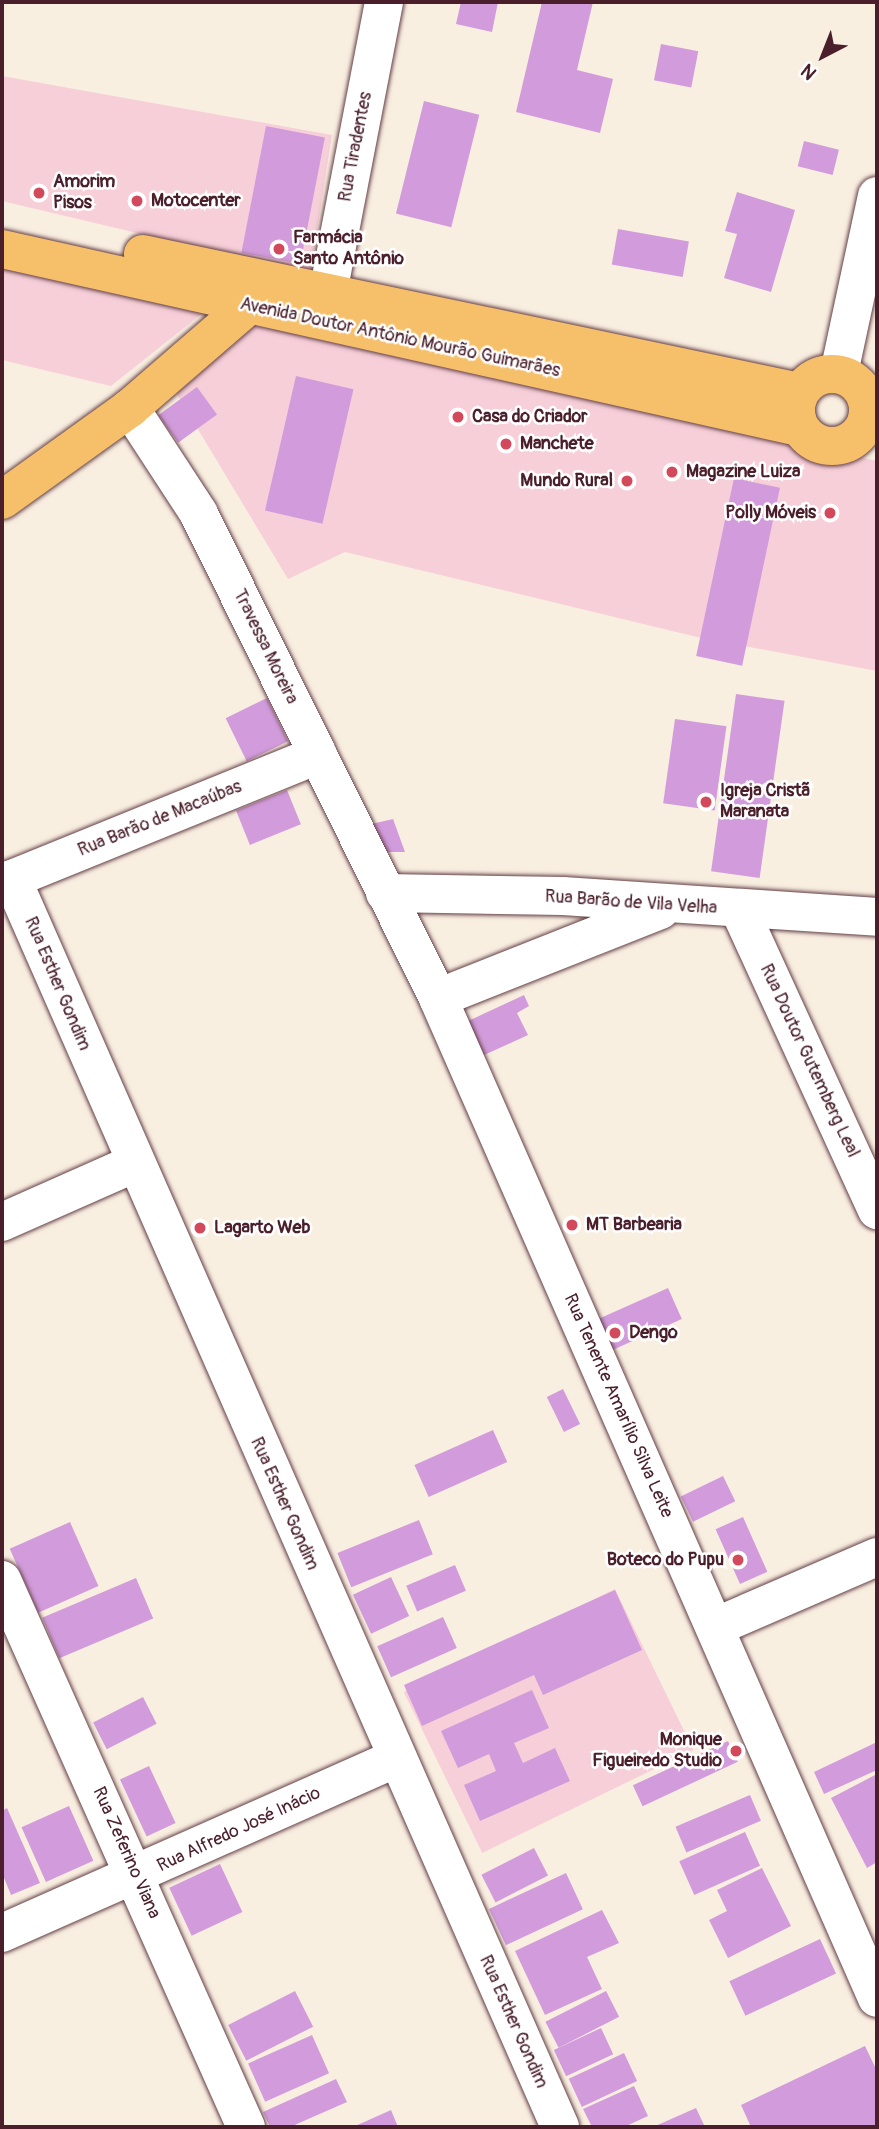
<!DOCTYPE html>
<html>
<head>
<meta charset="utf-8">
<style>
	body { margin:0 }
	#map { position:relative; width:879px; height:2129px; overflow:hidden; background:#f9efe1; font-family:Pangolin,sans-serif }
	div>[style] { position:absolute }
	.built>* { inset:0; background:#f6cfd9; transform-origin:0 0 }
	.building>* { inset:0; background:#d29cdc; transform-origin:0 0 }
	.roads { filter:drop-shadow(0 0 2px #643e46) drop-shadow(0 0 2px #643e46) }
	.minor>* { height:38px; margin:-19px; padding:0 19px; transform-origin:19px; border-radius:19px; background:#fff }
	.major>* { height:38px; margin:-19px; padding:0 19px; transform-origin:19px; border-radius:19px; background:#f6c06b }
	.major>.ring { margin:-19px; padding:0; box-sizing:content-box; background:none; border:38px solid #f6c06b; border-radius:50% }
	.dots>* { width:19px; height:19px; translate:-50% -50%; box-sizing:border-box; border:4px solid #fff; border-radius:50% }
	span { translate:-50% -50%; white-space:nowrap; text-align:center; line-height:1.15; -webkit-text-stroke:5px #fff; paint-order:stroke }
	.street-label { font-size:18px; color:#4a1f2b }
	.poi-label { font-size:18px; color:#4a1f2b; font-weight:700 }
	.left { translate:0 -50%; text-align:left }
	.right { translate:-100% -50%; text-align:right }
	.frame { position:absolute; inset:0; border:4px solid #4a1f2b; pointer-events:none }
	.north { position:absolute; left:788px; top:21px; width:70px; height:70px; -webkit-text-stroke:5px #fff; paint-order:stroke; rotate:222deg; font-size:19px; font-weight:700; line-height:28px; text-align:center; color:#4a1f2b }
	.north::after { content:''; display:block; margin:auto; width:24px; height:32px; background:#4a1f2b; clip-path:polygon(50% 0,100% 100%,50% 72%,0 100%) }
</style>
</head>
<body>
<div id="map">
	<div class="built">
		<div style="clip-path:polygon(2px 76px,332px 135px,310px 274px,2px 201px)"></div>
		<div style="clip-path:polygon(2px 255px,214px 304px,111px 386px,2px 360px)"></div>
		<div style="clip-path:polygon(254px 319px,877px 461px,877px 671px,697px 637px,345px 552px,288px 579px,172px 386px)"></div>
		<div style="left:615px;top:1589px;width:179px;height:235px;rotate:64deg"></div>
	</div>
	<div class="building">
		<div style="clip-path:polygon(461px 2px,498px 2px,492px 32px,456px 24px)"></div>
		<div style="clip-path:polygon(542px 2px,593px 2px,577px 70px,613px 79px,600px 133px,516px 112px)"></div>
		<div style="left:661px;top:44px;width:38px;height:37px;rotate:11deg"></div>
		<div style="left:424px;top:101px;width:57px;height:116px;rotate:14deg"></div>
		<div style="left:266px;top:126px;width:60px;height:129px;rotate:11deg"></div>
		<div style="left:804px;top:141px;width:36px;height:26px;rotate:14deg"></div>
		<div style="clip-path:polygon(737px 192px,795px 210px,771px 292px,724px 278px,737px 234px,725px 231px)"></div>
		<div style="left:618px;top:229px;width:72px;height:36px;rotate:10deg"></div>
		<div style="left:296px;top:376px;width:59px;height:138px;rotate:13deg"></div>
		<div style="left:197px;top:387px;width:34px;height:48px;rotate:54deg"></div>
		<div style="left:734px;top:478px;width:47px;height:182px;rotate:12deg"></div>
		<div style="left:736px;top:694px;width:49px;height:179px;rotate:8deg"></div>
		<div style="left:267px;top:698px;width:48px;height:46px;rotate:64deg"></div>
		<div style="left:675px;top:719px;width:52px;height:85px;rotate:8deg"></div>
		<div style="left:287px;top:790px;width:37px;height:55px;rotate:68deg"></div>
		<div style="clip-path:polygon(393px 819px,405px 852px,377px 852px,367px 825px)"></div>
		<div style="clip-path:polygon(524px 995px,529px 1006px,517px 1013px,528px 1035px,482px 1056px,466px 1022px)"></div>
		<div style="left:668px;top:1288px;width:34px;height:82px;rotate:66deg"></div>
		<div style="left:563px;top:1389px;width:39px;height:18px;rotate:64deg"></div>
		<div style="left:493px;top:1430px;width:35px;height:86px;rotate:66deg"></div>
		<div style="left:723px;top:1476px;width:28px;height:47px;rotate:64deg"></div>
		<div style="left:743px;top:1517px;width:60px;height:30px;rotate:66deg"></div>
		<div style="left:419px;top:1520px;width:37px;height:88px;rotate:68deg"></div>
		<div style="left:70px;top:1522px;width:70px;height:66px;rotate:66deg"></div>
		<div style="left:455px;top:1565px;width:28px;height:53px;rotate:67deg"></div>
		<div style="left:391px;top:1577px;width:43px;height:42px;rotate:65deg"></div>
		<div style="left:136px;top:1578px;width:44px;height:102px;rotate:67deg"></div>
		<div style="clip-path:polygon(615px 1590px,642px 1650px,543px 1695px,534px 1675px,422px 1726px,404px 1685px)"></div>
		<div style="left:443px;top:1617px;width:34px;height:72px;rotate:66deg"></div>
		<div style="clip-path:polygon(532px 1690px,549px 1728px,514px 1743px,523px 1763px,555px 1748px,570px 1781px,480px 1821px,464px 1785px,496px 1771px,489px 1754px,458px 1768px,441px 1731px)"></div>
		<div style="left:143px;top:1697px;width:30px;height:56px;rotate:63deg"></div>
		<div style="left:728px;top:1741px;width:23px;height:105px;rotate:65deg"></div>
		<div style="clip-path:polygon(877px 1742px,877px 1770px,824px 1794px,814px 1772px)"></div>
		<div style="left:149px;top:1766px;width:63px;height:32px;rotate:65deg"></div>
		<div style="clip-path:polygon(877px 1774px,877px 1862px,867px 1868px,831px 1798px)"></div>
		<div style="left:750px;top:1795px;width:28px;height:81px;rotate:67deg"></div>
		<div style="left:69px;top:1806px;width:60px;height:52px;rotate:66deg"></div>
		<div style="clip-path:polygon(7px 1808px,40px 1883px,11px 1895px,2px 1873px,2px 1811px)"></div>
		<div style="left:745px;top:1832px;width:37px;height:72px;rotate:66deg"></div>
		<div style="left:534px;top:1848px;width:31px;height:59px;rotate:63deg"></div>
		<div style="left:220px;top:1864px;width:53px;height:56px;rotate:65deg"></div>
		<div style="clip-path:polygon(762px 1868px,791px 1926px,728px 1958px,709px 1920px,727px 1911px,717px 1890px)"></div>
		<div style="left:566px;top:1873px;width:40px;height:85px;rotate:65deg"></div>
		<div style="clip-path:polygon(602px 1910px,619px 1943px,587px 1957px,602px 1989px,545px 2015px,515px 1951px)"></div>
		<div style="left:820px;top:1939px;width:38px;height:100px;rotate:65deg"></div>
		<div style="left:295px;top:1991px;width:40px;height:75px;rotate:63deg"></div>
		<div style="left:606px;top:1991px;width:29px;height:68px;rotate:63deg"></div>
		<div style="left:601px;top:2028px;width:29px;height:52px;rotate:65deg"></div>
		<div style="left:312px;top:2035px;width:42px;height:70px;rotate:66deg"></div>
		<div style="clip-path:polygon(865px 2046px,877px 2071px,877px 2127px,751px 2127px,741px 2105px)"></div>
		<div style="left:624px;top:2053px;width:31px;height:61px;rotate:65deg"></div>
		<div style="clip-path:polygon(336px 2079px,347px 2102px,290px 2127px,270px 2127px,263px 2112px)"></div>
		<div style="clip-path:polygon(634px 2086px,648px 2116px,624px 2127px,592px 2127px,583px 2109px)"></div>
		<div style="clip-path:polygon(696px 2108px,705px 2127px,653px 2127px)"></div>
		<div style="clip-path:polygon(391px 2110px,398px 2127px,353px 2127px)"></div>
	</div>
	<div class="roads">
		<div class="minor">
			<div style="left:328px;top:293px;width:296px;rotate:-79.1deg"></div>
			<div style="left:839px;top:373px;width:181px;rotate:-77.9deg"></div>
			<div style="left:130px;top:408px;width:126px;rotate:56.9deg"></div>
			<div style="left:199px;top:514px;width:540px;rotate:63.72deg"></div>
			<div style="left:438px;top:998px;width:1092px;rotate:66.3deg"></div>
			<div style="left:12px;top:879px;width:1363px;rotate:66.29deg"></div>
			<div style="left:2px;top:883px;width:341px;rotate:-22.1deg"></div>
			<div style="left:385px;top:893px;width:178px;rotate:1deg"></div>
			<div style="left:563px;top:896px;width:315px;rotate:3.8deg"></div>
			<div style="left:740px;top:911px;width:329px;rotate:65.4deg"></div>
			<div style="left:438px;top:998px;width:239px;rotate:-21.6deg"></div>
			<div style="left:2px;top:1222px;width:143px;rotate:-23.9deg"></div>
			<div style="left:2px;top:1580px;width:599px;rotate:65.96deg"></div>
			<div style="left:715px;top:1627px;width:176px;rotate:-23.4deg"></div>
			<div style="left:2px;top:1933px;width:432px;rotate:-23.9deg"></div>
		</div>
		<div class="major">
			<div style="left:2px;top:249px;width:816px;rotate:12.6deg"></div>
			<div style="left:143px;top:254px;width:670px;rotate:11.88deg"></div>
			<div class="ring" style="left:796px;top:374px;width:34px;height:34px"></div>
			<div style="left:2px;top:500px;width:158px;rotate:-35.7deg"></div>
			<div style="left:130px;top:408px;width:157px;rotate:-40.9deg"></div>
		</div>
	</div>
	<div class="dots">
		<div style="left:39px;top:193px;background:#d1495b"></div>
		<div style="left:137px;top:201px;background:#d1495b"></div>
		<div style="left:279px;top:249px;background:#d1495b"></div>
		<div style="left:458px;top:417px;background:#d1495b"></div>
		<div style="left:506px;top:444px;background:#d1495b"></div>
		<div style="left:672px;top:472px;background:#d1495b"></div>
		<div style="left:627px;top:481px;background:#d1495b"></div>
		<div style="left:830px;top:513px;background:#d1495b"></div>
		<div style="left:706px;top:802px;background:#d1495b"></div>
		<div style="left:572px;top:1225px;background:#d1495b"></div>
		<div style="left:200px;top:1228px;background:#d1495b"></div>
		<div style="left:615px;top:1333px;background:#d1495b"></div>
		<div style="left:738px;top:1560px;background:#d1495b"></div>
		<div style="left:736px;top:1751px;background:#d1495b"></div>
	</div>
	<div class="street-label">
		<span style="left:356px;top:147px;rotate:-79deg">Rua Tiradentes</span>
		<span style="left:400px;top:338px;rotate:12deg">Avenida Doutor Antônio Mourão Guimarães</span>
		<span style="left:265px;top:647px;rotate:64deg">Travessa Moreira</span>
		<span style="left:160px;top:819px;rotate:-22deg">Rua Barão de Macaúbas</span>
		<span style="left:631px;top:903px;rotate:4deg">Rua Barão de Vila Velha</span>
		<span style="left:57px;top:984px;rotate:67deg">Rua Esther Gondim</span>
		<span style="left:809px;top:1061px;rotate:65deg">Rua Doutor Gutemberg Leal</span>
		<span style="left:618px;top:1406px;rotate:66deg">Rua Tenente Amarílio Silva Leite</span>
		<span style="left:284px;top:1504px;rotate:66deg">Rua Esther Gondim</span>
		<span style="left:239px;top:1830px;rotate:-25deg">Rua Alfredo José Inácio</span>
		<span style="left:126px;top:1853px;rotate:66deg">Rua Zeferino Viana</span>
		<span style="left:513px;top:2022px;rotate:66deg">Rua Esther Gondim</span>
	</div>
	<div class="poi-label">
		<span class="left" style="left:53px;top:193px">Amorim<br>Pisos</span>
		<span class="left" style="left:151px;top:201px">Motocenter</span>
		<span class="left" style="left:293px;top:249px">Farmácia<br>Santo Antônio</span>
		<span class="left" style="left:472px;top:417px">Casa do Criador</span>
		<span class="left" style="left:520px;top:444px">Manchete</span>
		<span class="left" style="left:686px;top:472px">Magazine Luiza</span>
		<span class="right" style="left:613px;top:481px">Mundo Rural</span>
		<span class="right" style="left:816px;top:513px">Polly Móveis</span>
		<span class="left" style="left:720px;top:802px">Igreja Cristã<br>Maranata</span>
		<span class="left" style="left:586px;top:1225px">MT Barbearia</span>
		<span class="left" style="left:214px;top:1228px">Lagarto Web</span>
		<span class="left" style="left:629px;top:1333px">Dengo</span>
		<span class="right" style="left:724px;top:1560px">Boteco do Pupu</span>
		<span class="right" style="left:722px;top:1751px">Monique<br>Figueiredo Studio</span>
	</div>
	<div class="frame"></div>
	<div class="north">N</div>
</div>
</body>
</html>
